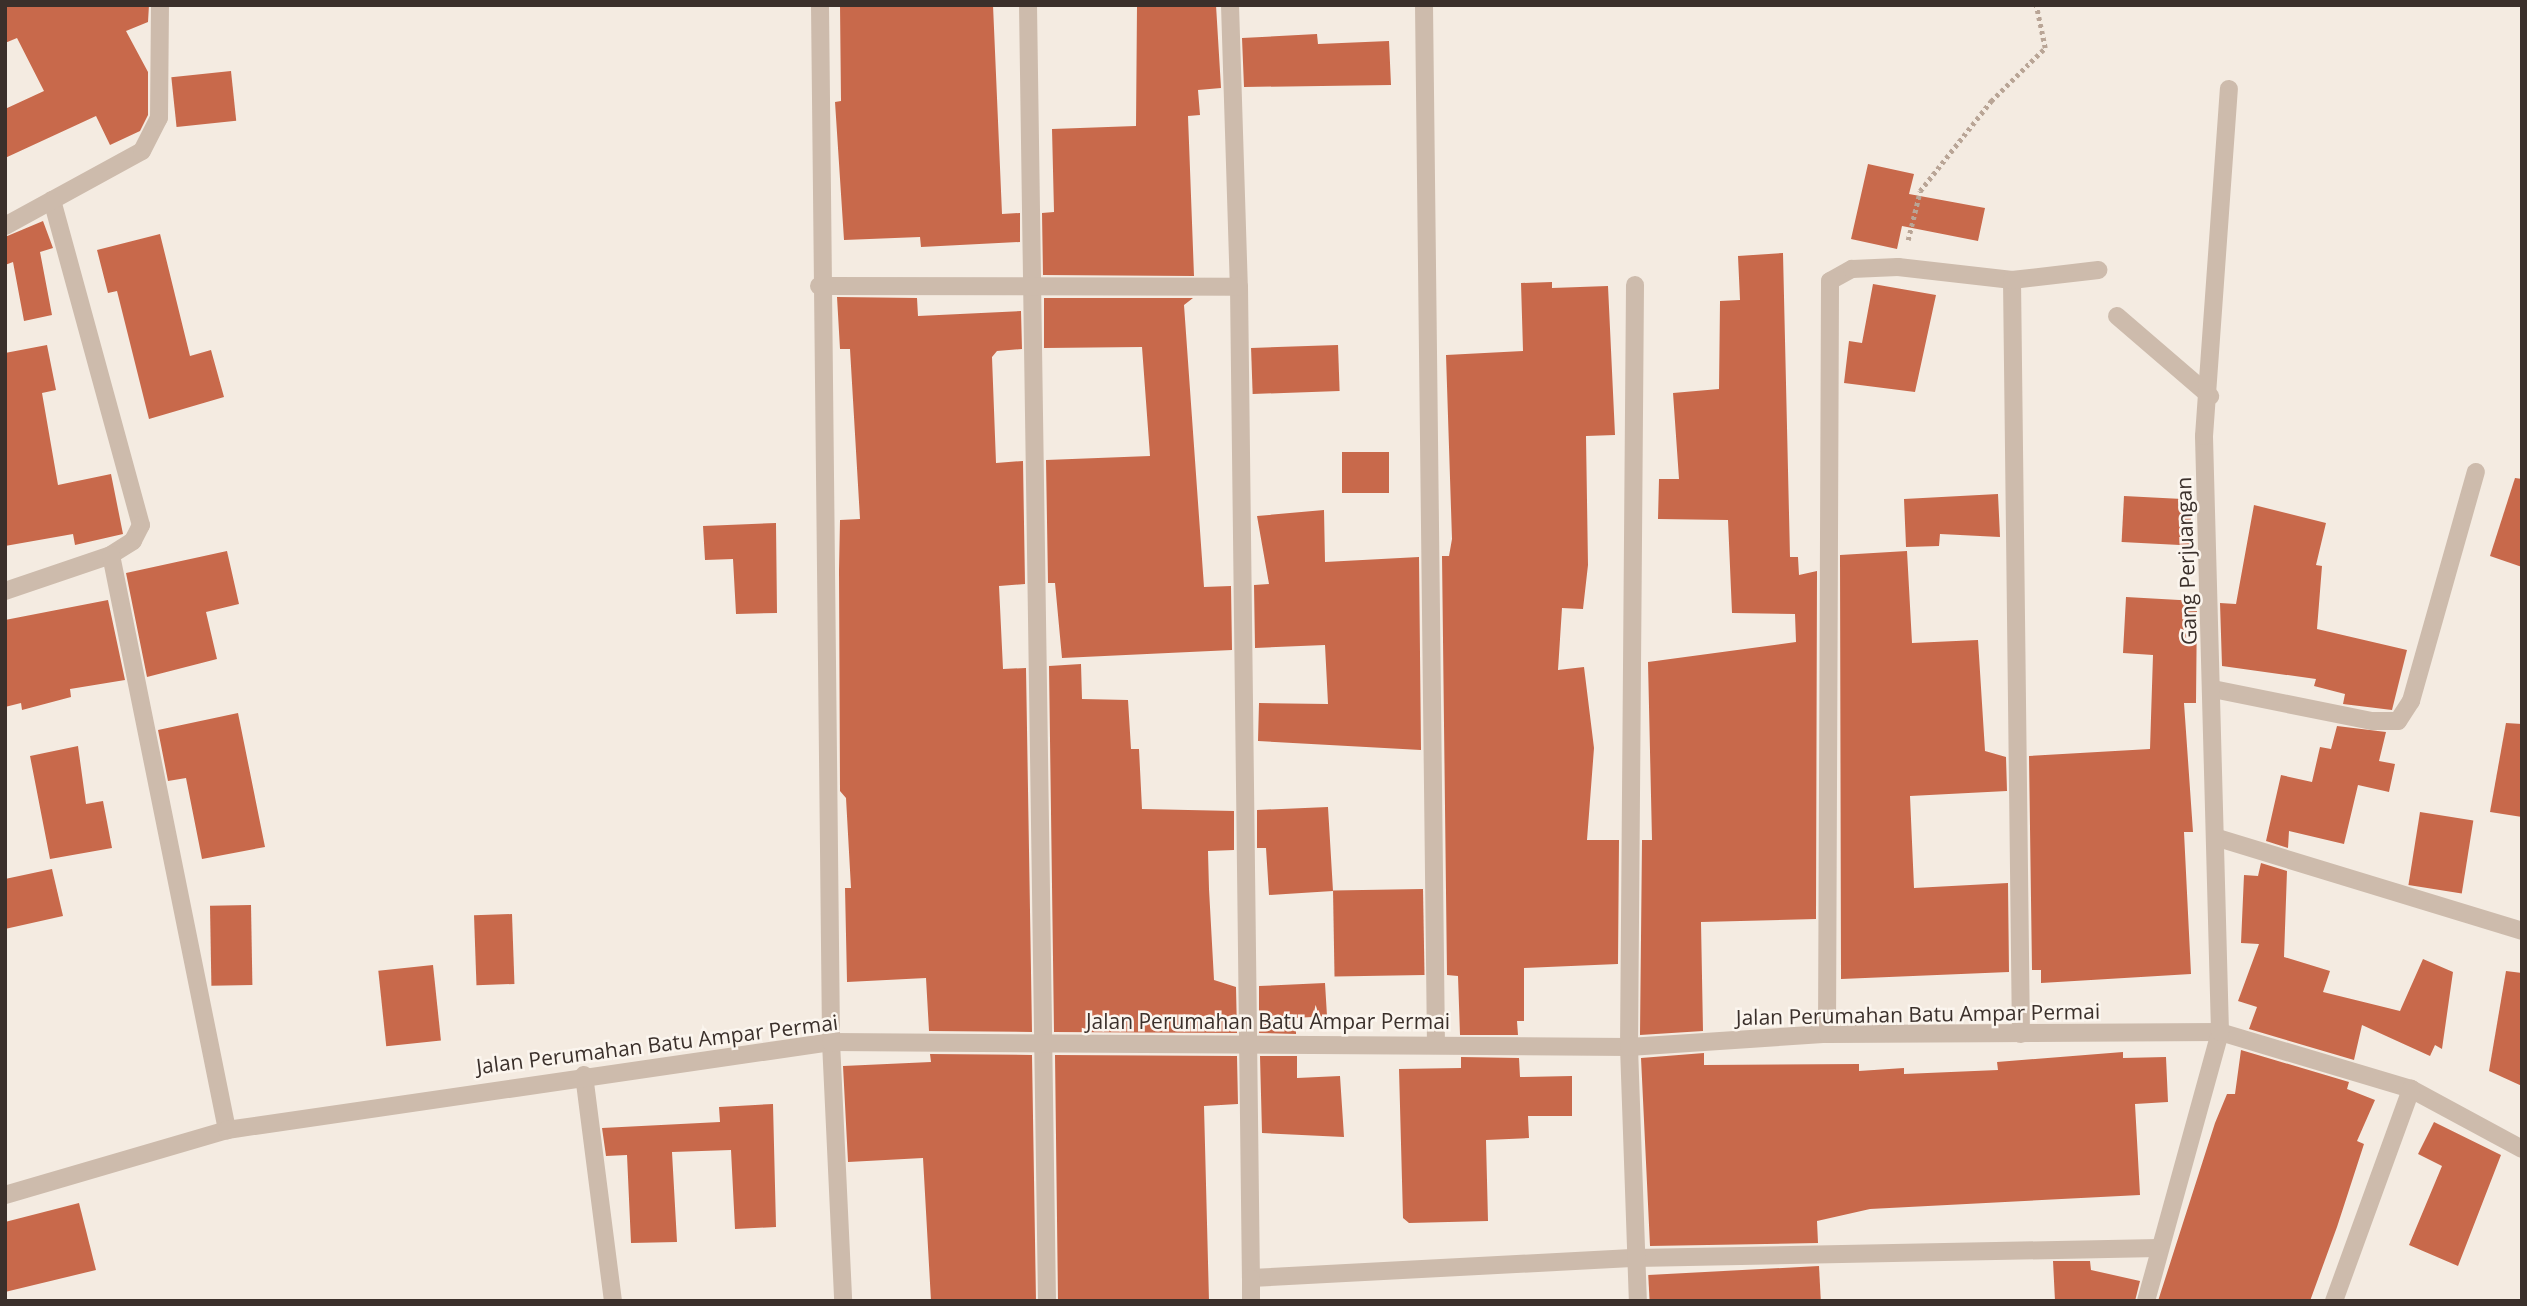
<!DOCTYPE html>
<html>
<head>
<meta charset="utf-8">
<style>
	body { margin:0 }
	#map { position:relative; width:2527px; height:1306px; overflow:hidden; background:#f4ebe1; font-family:"Open Sans",sans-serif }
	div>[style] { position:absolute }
	.building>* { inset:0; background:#c8694b; transform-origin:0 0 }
	.path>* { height:4.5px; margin-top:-2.25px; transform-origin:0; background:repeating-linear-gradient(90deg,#b9a596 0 3.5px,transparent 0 7px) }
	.minor>* { height:18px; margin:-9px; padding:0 9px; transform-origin:9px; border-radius:9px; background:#cdbbac }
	span { translate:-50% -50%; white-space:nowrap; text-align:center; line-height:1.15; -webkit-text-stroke:5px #fbf5ee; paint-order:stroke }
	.street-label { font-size:21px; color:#3b302b }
	.frame { position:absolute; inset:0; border:7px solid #3b302b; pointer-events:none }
</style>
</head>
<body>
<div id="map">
	<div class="building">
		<div style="clip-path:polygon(5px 5px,149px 5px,148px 22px,126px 31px,148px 72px,148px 115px,140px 131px,110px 145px,96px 116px,5px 158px,5px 109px,44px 91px,17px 38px,5px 43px)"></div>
		<div style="clip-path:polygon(840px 5px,993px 5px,1002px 214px,1020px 213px,1020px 242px,921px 247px,920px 237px,844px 240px,835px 102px,841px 101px)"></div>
		<div style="clip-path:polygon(1137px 5px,1216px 5px,1221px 88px,1198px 90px,1200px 115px,1188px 116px,1194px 276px,1043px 275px,1042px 213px,1054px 212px,1052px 129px,1136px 126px)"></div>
		<div style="clip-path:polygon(1317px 34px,1318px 44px,1389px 41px,1391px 85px,1244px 87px,1242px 38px)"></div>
		<div style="left:231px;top:71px;width:50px;height:60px;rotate:84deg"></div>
		<div style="clip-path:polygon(1868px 164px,1914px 174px,1909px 194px,1985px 208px,1978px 241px,1902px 226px,1897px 249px,1851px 239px)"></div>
		<div style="clip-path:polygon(43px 221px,53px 248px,40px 252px,52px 315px,24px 321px,13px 262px,5px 265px,5px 237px)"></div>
		<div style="clip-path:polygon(160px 234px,190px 356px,211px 350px,224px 397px,149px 419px,117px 291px,108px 293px,97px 250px)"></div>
		<div style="clip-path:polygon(1783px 253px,1790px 557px,1798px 557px,1799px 575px,1817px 571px,1816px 919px,1701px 922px,1703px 1031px,1640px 1035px,1642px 840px,1652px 840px,1648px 662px,1796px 642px,1795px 614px,1732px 613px,1728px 520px,1658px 519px,1659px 479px,1679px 479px,1673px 393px,1719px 389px,1720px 301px,1740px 300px,1738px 256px)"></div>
		<div style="clip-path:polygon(1552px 282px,1552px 288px,1608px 286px,1615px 435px,1586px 436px,1588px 565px,1583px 609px,1562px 608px,1558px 670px,1584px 667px,1594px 748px,1587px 840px,1619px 840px,1618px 964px,1524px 968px,1524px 1021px,1517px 1021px,1518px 1035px,1460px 1035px,1458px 976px,1447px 975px,1442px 556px,1449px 556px,1452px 539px,1446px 355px,1523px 351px,1521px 283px)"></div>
		<div style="clip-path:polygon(1873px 284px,1936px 295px,1915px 392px,1844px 383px,1849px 341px,1862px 343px)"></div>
		<div style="clip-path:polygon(837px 297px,917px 298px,918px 316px,1021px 311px,1022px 349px,997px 351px,992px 357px,996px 463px,1023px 461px,1025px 584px,999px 586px,1003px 669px,1026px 668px,1032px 1032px,929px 1031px,926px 978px,847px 982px,845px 888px,851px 888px,846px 798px,840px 791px,839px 570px,840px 520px,860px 519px,850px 349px,840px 349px)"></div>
		<div style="clip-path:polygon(1044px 298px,1193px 298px,1184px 305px,1204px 587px,1231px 586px,1232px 650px,1062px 658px,1055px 583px,1048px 583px,1046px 460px,1150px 456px,1142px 347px,1044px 348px)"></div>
		<div style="clip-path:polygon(47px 345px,56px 390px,42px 393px,58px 485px,111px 474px,123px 534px,75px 545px,73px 534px,5px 546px,5px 353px)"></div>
		<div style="left:1338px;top:345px;width:46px;height:87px;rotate:88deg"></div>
		<div style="left:1342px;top:452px;width:47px;height:41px"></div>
		<div style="clip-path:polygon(2515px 478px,2522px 479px,2522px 567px,2490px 556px)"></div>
		<div style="clip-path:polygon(1998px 494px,2000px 537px,1940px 534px,1939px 546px,1906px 547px,1904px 499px)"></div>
		<div style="left:2124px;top:496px;width:68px;height:46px;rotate:3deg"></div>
		<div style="clip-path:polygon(2254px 505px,2326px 523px,2316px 565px,2322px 566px,2317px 629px,2407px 650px,2392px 710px,2343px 704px,2345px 694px,2314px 686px,2316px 679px,2222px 666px,2220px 603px,2236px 604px)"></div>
		<div style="clip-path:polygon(1324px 510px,1325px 562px,1419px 557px,1421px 750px,1258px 741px,1259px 703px,1328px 704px,1325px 645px,1255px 648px,1254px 585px,1269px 584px,1257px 516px)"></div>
		<div style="clip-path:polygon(776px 523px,777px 613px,736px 614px,733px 559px,705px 560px,703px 526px)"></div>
		<div style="clip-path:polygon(227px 551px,239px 604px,206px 612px,217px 659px,147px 677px,126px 573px)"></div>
		<div style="clip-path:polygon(1907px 551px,1912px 643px,1978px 640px,1985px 751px,2006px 757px,2007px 791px,1910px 796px,1914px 888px,2008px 883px,2009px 972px,1841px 979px,1840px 555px)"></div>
		<div style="clip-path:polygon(2126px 597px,2197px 601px,2196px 703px,2184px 703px,2193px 832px,2184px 832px,2191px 974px,2041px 983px,2041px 970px,2032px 970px,2029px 756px,2150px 749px,2153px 655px,2123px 653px)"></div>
		<div style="clip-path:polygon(108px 600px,125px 680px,70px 689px,71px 697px,22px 710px,21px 703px,5px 707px,5px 620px)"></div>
		<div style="clip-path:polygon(1081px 664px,1082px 699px,1128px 700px,1131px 749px,1139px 749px,1142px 809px,1234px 811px,1234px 850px,1208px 851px,1209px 889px,1214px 980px,1236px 987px,1237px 1033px,1054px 1032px,1049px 666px)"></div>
		<div style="clip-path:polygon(238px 713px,265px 847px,202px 859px,186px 778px,168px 781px,158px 730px)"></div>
		<div style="clip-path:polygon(2506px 723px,2522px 724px,2522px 817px,2490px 812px)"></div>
		<div style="clip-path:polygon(2337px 726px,2386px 732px,2379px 761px,2395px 764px,2389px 792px,2358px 785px,2344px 844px,2289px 831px,2288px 848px,2266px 841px,2281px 775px,2312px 782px,2320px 747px,2331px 749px)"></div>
		<div style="clip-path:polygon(78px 746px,86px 804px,103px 801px,112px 848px,50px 859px,30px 756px)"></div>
		<div style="clip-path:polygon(1328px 807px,1333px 891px,1269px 895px,1266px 848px,1257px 848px,1257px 810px)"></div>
		<div style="left:2420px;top:812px;width:54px;height:74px;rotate:9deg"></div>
		<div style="clip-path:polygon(2261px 863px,2287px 871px,2284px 957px,2330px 971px,2323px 992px,2400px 1011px,2423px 959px,2453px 972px,2442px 1049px,2435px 1045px,2430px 1056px,2362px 1025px,2354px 1060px,2249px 1029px,2257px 1007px,2238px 1001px,2259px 944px,2241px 943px,2244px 875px,2258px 876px)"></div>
		<div style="clip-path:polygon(52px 869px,63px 916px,5px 929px,5px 879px)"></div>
		<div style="left:1423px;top:889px;width:86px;height:90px;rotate:89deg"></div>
		<div style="left:251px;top:905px;width:80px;height:41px;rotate:89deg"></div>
		<div style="left:512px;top:914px;width:70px;height:38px;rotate:88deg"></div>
		<div style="left:433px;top:965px;width:76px;height:55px;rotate:84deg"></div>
		<div style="clip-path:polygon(2506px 971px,2522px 973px,2522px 1086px,2489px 1071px)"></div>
		<div style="clip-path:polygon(1325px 983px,1327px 1016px,1296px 1018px,1296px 1034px,1259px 1033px,1259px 986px)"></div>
		<div style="clip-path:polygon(2241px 1050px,2349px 1082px,2347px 1089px,2375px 1100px,2357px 1141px,2364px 1144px,2337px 1227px,2310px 1301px,2158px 1301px,2215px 1123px,2227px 1094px,2235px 1094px)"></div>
		<div style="clip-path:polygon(2123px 1052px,2123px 1058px,2166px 1057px,2168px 1102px,2135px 1104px,2140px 1195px,1870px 1209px,1817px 1221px,1818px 1243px,1650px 1246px,1641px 1058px,1704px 1053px,1704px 1065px,1859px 1064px,1859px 1071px,1904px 1068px,1904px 1074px,1998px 1070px,1997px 1062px)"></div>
		<div style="clip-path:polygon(930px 1054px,1032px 1055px,1036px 1301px,931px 1301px,923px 1158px,848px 1162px,843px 1066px,931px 1062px)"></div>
		<div style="clip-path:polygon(1055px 1055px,1237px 1056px,1238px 1104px,1204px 1106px,1209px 1301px,1058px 1301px)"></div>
		<div style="clip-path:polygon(1260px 1056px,1297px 1056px,1297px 1078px,1340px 1076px,1344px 1137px,1262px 1133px)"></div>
		<div style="clip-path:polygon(1461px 1057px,1519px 1058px,1520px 1077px,1572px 1076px,1572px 1116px,1528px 1116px,1529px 1138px,1486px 1140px,1488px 1221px,1409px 1223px,1403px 1218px,1399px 1069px,1461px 1068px)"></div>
		<div style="clip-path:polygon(773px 1104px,776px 1227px,735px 1229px,731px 1150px,672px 1152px,677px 1242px,631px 1243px,627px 1155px,606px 1156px,602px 1128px,720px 1122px,719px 1107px)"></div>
		<div style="clip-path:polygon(2434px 1122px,2501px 1155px,2458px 1266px,2409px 1245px,2442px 1166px,2418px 1154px)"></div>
		<div style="clip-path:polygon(79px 1203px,96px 1270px,5px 1292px,5px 1222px)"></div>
		<div style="clip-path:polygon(2053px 1261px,2090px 1261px,2091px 1270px,2140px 1281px,2135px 1301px,2055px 1301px)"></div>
		<div style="left:1819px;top:1266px;width:35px;height:171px;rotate:87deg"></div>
	</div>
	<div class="path">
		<div style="left:1779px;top:5px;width:29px"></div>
		<div style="left:1908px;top:240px;width:50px;rotate:-76.2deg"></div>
		<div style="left:1920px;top:191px;width:115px;rotate:-51.7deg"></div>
		<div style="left:1991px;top:101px;width:76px;rotate:-44.5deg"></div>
		<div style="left:2045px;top:48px;width:44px;rotate:-101.8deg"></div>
	</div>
	<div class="minor">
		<div style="left:820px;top:5px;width:1037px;rotate:89.39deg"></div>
		<div style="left:831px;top:1042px;width:259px;rotate:87.3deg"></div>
		<div style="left:1028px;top:5px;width:1296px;rotate:89.16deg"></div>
		<div style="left:1230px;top:5px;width:282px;rotate:88.2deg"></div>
		<div style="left:1239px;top:287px;width:991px;rotate:89.31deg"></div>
		<div style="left:1251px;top:1278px;width:386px;rotate:-3deg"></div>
		<div style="left:1636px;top:1258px;width:523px;rotate:-1.1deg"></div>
		<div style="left:1424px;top:5px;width:1038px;rotate:89.34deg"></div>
		<div style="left:52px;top:200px;width:337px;rotate:74.7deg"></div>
		<div style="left:141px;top:525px;width:18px;rotate:117deg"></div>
		<div style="left:133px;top:541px;width:26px;rotate:148deg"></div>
		<div style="left:5px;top:226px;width:156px;rotate:-28.7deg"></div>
		<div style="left:142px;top:151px;width:37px;rotate:-63deg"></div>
		<div style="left:159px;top:118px;width:113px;rotate:-89.5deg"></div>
		<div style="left:2012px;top:280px;width:754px;rotate:89.32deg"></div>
		<div style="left:1635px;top:285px;width:762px;rotate:90.45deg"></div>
		<div style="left:1629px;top:1047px;width:254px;rotate:88deg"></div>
		<div style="left:819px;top:286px;width:420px;rotate:0.1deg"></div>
		<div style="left:2117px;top:316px;width:123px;rotate:40.7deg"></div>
		<div style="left:5px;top:591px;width:112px;rotate:-18.8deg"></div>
		<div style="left:111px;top:555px;width:587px;rotate:78.59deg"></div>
		<div style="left:2213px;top:689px;width:162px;rotate:11.4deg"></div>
		<div style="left:2372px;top:721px;width:26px"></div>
		<div style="left:2398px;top:721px;width:24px;rotate:-57deg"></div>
		<div style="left:2411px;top:701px;width:238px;rotate:-74.2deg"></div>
		<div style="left:2218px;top:838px;width:318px;rotate:17deg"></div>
		<div style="left:1827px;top:1034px;width:753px;rotate:-89.77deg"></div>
		<div style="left:1830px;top:281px;width:25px;rotate:-29deg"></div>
		<div style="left:1852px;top:269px;width:46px;rotate:-2.5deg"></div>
		<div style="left:1898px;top:267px;width:115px;rotate:6.5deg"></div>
		<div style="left:2012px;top:280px;width:87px;rotate:-6.6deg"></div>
		<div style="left:584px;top:1075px;width:228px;rotate:82.7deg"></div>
		<div style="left:5px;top:1195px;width:231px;rotate:-16.3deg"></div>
		<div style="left:227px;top:1130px;width:610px;rotate:-8.29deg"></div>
		<div style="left:831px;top:1042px;width:798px;rotate:0.36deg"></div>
		<div style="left:1629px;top:1047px;width:198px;rotate:-3.8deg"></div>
		<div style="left:1827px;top:1034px;width:393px;rotate:-0.3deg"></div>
		<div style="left:2220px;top:1032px;width:199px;rotate:16.6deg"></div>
		<div style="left:2411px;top:1089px;width:126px;rotate:28.4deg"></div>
		<div style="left:1251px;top:1278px;width:23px;rotate:90deg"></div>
		<div style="left:2146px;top:1301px;width:279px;rotate:-74.6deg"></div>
		<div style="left:2220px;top:1032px;width:596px;rotate:-91.54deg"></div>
		<div style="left:2204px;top:436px;width:348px;rotate:-85.9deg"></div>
		<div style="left:2334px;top:1301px;width:226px;rotate:-70deg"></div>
	</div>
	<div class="street-label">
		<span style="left:2186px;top:561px;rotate:-92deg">Gang Perjuangan</span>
		<span style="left:1918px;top:1014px;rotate:-1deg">Jalan Perumahan Batu Ampar Permai</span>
		<span style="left:1268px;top:1021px">Jalan Perumahan Batu Ampar Permai</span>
		<span style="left:657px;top:1044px;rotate:-7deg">Jalan Perumahan Batu Ampar Permai</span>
	</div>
	<div class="frame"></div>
</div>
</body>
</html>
